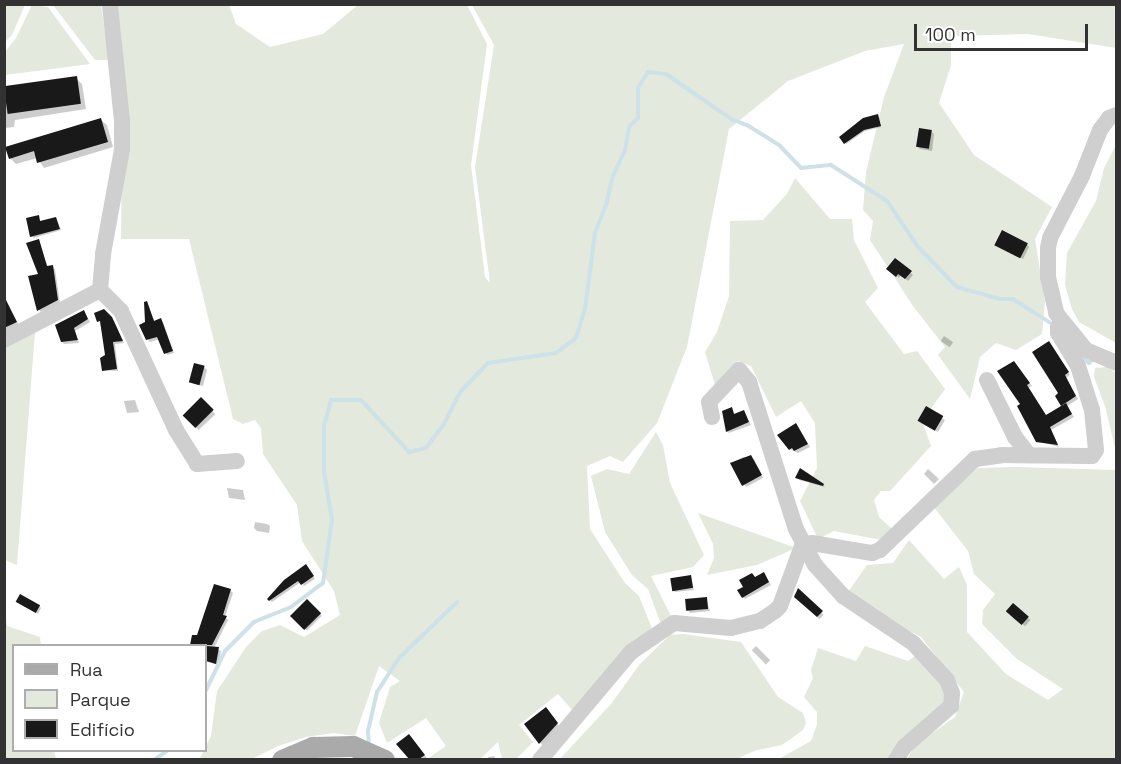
<!DOCTYPE html>
<html>
<head>
<meta charset="utf-8">
<style>
	body { margin:0 }
	#map { position:relative; width:1121px; height:764px; overflow:hidden; background:#fff; font-family:"Space Grotesk",sans-serif }
	div>[style] { position:absolute }
	.green>* { inset:0; background:#e3e9dc }
	.shadow>* { inset:0; background:#0003; transform-origin:0 0 }
	.stream>* { height:4px; margin:-2px; padding:0 2px; transform-origin:2px; border-radius:2px; background:#cde1e9 }
	.building>* { inset:0; background:#191919; transform-origin:0 0 }
	.minor>* { height:16px; margin:-8px; padding:0 8px; transform-origin:8px; border-radius:8px; background:#cfcfcf }
	.major>* { height:21px; margin:-10.5px; padding:0 10.5px; transform-origin:10.5px; border-radius:10.5px; background:#aaa }
	span { translate:-50% -50%; white-space:nowrap; text-align:center; line-height:1.15; -webkit-text-stroke:6px #fff; paint-order:stroke }
	.frame { position:absolute; inset:0; border:6px solid #323232; pointer-events:none }
	.legend { position:absolute; left:12px; top:644px; width:195px; height:108px; box-sizing:border-box; background:#fff; border:2px solid #adadad; margin:0; padding:8px 10px; list-style:none; font-size:18px; color:#323232 }
	.legend li { display:flex; align-items:center; gap:12px; height:30px }
	.legend b { width:30px; border:2px solid #adadad }
	.scale { position:absolute; left:914px; top:24px; width:174px; height:27px; box-sizing:border-box; border:3px solid #323232; border-top:0; padding-left:8px; font-size:18px; line-height:21px; white-space:nowrap; color:#323232; -webkit-text-stroke:4px #fff; paint-order:stroke }
</style>
</head>
<body>
<div id="map">
	<div class="green">
		<div style="clip-path:polygon(5px 4px,25px 5px,12px 35px,5px 42px)"></div>
		<div style="clip-path:polygon(32px 5px,48px 7px,90px 64px,5px 75px,5px 52px,16px 38px)"></div>
		<div style="clip-path:polygon(53px 5px,101px 5px,109px 60px,95px 60px)"></div>
		<div style="clip-path:polygon(118px 5px,229px 5px,236px 24px,270px 47px,323px 34px,358px 5px,467px 5px,487px 44px,471px 165px,485px 277px,490px 283px,475px 167px,494px 45px,472px 5px,1116px 5px,1116px 48px,1028px 34px,951px 36px,951px 65px,939px 103px,974px 155px,1052px 207px,1035px 239px,1045px 301px,1042px 334px,1016px 350px,996px 343px,980px 357px,970px 399px,938px 355px,945px 347px,913px 306px,870px 240px,873px 221px,863px 210px,866px 172px,884px 97px,904px 44px,865px 51px,788px 81px,729px 129px,687px 347px,657px 423px,623px 462px,610px 456px,587px 466px,590px 529px,625px 583px,639px 596px,653px 631px,574px 712px,558px 694px,519px 725px,533px 742px,516px 759px,502px 759px,498px 742px,480px 759px,427px 759px,446px 746px,426px 718px,387px 743px,379px 723px,390px 687px,400px 681px,379px 666px,355px 736px,334px 733px,306px 737px,278px 746px,252px 759px,199px 760px,211px 736px,217px 691px,246px 647px,262px 631px,280px 625px,304px 637px,340px 615px,334px 591px,302px 541px,297px 505px,263px 454px,261px 428px,255px 420px,243px 424px,233px 419px,189px 239px,121px 239px,123px 56px)"></div>
		<div style="clip-path:polygon(1116px 145px,1116px 343px,1079px 322px,1072px 309px,1065px 285px,1067px 253px,1096px 201px,1104px 168px)"></div>
		<div style="clip-path:polygon(795px 178px,830px 219px,852px 219px,854px 240px,878px 288px,865px 302px,904px 354px,917px 351px,945px 389px,922px 421px,931px 446px,890px 491px,881px 491px,874px 500px,879px 517px,892px 529px,882px 540px,834px 531px,818px 539px,800px 501px,817px 468px,815px 423px,801px 401px,776px 417px,751px 366px,738px 361px,715px 385px,705px 352px,717px 332px,729px 296px,730px 221px,763px 220px,787px 194px)"></div>
		<div style="clip-path:polygon(35px 332px,17px 565px,5px 560px,5px 346px)"></div>
		<div style="clip-path:polygon(1107px 367px,1116px 373px,1116px 452px,1105px 406px,1094px 377px,1095px 368px)"></div>
		<div style="clip-path:polygon(656px 432px,663px 445px,670px 483px,704px 555px,693px 567px,651px 576px,672px 618px,662px 627px,648px 589px,632px 575px,605px 532px,591px 476px,607px 469px,629px 474px)"></div>
		<div style="clip-path:polygon(1016px 467px,1116px 470px,1116px 759px,907px 759px,915px 745px,955px 717px,964px 692px,921px 637px,884px 618px,848px 592px,867px 565px,893px 563px,909px 540px,944px 579px,959px 567px,967px 585px,967px 632px,1006px 674px,1048px 700px,1063px 689px,1017px 659px,982px 624px,983px 610px,995px 594px,974px 574px,968px 551px,933px 506px,978px 468px)"></div>
		<div style="clip-path:polygon(698px 513px,796px 548px,757px 565px,707px 575px,714px 558px,713px 544px)"></div>
		<div style="clip-path:polygon(4px 596px,7px 626px,40px 637px,41px 645px,14px 646px,14px 750px,54px 751px,56px 759px,5px 758px)"></div>
		<div style="clip-path:polygon(683px 634px,741px 642px,778px 697px,803px 713px,806px 723px,803px 730px,782px 745px,754px 751px,737px 759px,559px 760px,611px 704px,640px 664px,670px 635px)"></div>
		<div style="clip-path:polygon(865px 646px,908px 661px,915px 656px,938px 675px,947px 702px,890px 759px,777px 760px,811px 741px,817px 724px,817px 712px,804px 697px,813px 678px,811px 670px,818px 648px,856px 661px)"></div>
	</div>
	<div class="shadow">
		<div style="clip-path:polygon(76px 78px,82px 84px,86px 109px,15px 120px,14px 127px,5px 128px,4px 89px)"></div>
		<div style="clip-path:polygon(878px 117px,881px 127px,865px 131px,846px 144px,841px 137px)"></div>
		<div style="clip-path:polygon(101px 120px,107px 125px,113px 147px,44px 168px,37px 158px,16px 164px,10px 158px)"></div>
		<div style="clip-path:polygon(931px 131px,934px 134px,932px 151px,920px 149px,918px 147px)"></div>
		<div style="clip-path:polygon(38px 217px,41px 223px,56px 219px,61px 230px,34px 238px,32px 236px)"></div>
		<div style="clip-path:polygon(38px 241px,48px 267px,55px 269px,60px 303px,41px 312px,39px 310px)"></div>
		<div style="clip-path:polygon(1027px 244px,1029px 247px,1023px 259px,997px 245px)"></div>
		<div style="clip-path:polygon(888px 269px,911px 273px,913px 275px,908px 281px,901px 275px,899px 278px)"></div>
		<div style="clip-path:polygon(146px 303px,155px 322px,161px 320px,163px 322px,174px 353px,167px 355px,160px 339px,150px 342px,147px 339px)"></div>
		<div style="clip-path:polygon(8px 306px,18px 324px,4px 332px,4px 308px)"></div>
		<div style="clip-path:polygon(104px 311px,114px 321px,124px 343px,115px 344px,118px 371px,103px 370px,107px 356px,100px 322px,107px 319px)"></div>
		<div style="clip-path:polygon(86px 315px,90px 322px,75px 331px,79px 343px,64px 344px,62px 342px)"></div>
		<div style="left:944px;top:336px;width:11px;height:6px;rotate:34deg"></div>
		<div style="clip-path:polygon(1051px 346px,1070px 375px,1066px 378px,1078px 399px,1067px 406px,1074px 417px,1051px 430px,1059px 447px,1037px 441px,1022px 404px,1016px 365px,1032px 386px,1028px 388px,1046px 417px,1064px 406px)"></div>
		<div style="clip-path:polygon(204px 367px,207px 370px,203px 386px,194px 384px,191px 382px)"></div>
		<div style="left:201px;top:399px;width:21px;height:23px;rotate:47deg"></div>
		<div style="clip-path:polygon(135px 400px,139px 412px,127px 413px,124px 401px)"></div>
		<div style="clip-path:polygon(926px 408px,945px 420px,938px 432px,921px 423px)"></div>
		<div style="clip-path:polygon(731px 409px,735px 415px,744px 411px,751px 425px,729px 433px,727px 431px)"></div>
		<div style="clip-path:polygon(798px 427px,810px 447px,798px 453px,790px 449px)"></div>
		<div style="clip-path:polygon(743px 457px,754px 459px,763px 478px,746px 487px,732px 463px)"></div>
		<div style="clip-path:polygon(928px 469px,939px 479px,934px 484px,924px 474px)"></div>
		<div style="clip-path:polygon(797px 477px,823px 485px,825px 487px,799px 480px)"></div>
		<div style="clip-path:polygon(227px 488px,243px 490px,245px 500px,229px 498px)"></div>
		<div style="clip-path:polygon(255px 522px,267px 524px,270px 526px,269px 533px,257px 531px,254px 528px)"></div>
		<div style="clip-path:polygon(307px 568px,315px 579px,304px 586px,301px 582px,272px 602px,269px 599px)"></div>
		<div style="clip-path:polygon(766px 576px,771px 585px,745px 599px,743px 597px,745px 587px,755px 579px)"></div>
		<div style="clip-path:polygon(691px 577px,694px 590px,675px 592px,672px 589px)"></div>
		<div style="clip-path:polygon(230px 590px,233px 593px,225px 617px,228px 620px,214px 648px,221px 651px,218px 665px,206px 661px,206px 646px,191px 646px,193px 636px,198px 637px)"></div>
		<div style="left:798px;top:591px;width:35px;height:6px;rotate:43deg"></div>
		<div style="clip-path:polygon(706px 598px,710px 611px,690px 613px,688px 610px)"></div>
		<div style="left:307px;top:601px;width:21px;height:21px;rotate:45deg"></div>
		<div style="clip-path:polygon(20px 604px,39px 606px,41px 608px,38px 614px)"></div>
		<div style="left:1013px;top:605px;width:23px;height:8px;rotate:41deg"></div>
		<div style="left:756px;top:646px;width:20px;height:6px;rotate:45deg"></div>
		<div style="clip-path:polygon(548px 712px,559px 726px,543px 746px,526px 724px)"></div>
		<div style="clip-path:polygon(411px 738px,427px 758px,424px 760px,411px 760px,398px 744px)"></div>
		<div style="clip-path:polygon(494px 756px,496px 760px,488px 760px,488px 757px)"></div>
	</div>
	<div class="stream">
		<div style="left:1079px;top:356px;width:12px;rotate:35deg"></div>
		<div style="left:1089px;top:363px;width:3px;rotate:-45deg"></div>
		<div style="left:206px;top:690px;width:43px;rotate:-64deg"></div>
		<div style="left:225px;top:651px;width:41px;rotate:-45deg"></div>
		<div style="left:254px;top:622px;width:40px;rotate:-22deg"></div>
		<div style="left:291px;top:607px;width:40px;rotate:-37deg"></div>
		<div style="left:323px;top:583px;width:64px;rotate:-81.9deg"></div>
		<div style="left:332px;top:520px;width:50px;rotate:-99.3deg"></div>
		<div style="left:324px;top:471px;width:45px;rotate:-90deg"></div>
		<div style="left:324px;top:426px;width:27px;rotate:-75deg"></div>
		<div style="left:331px;top:400px;width:30px"></div>
		<div style="left:361px;top:400px;width:71px;rotate:47.3deg"></div>
		<div style="left:409px;top:452px;width:17px;rotate:-13deg"></div>
		<div style="left:426px;top:448px;width:30px;rotate:-53deg"></div>
		<div style="left:444px;top:424px;width:37px;rotate:-63deg"></div>
		<div style="left:461px;top:391px;width:39px;rotate:-46deg"></div>
		<div style="left:488px;top:363px;width:69px;rotate:-8.4deg"></div>
		<div style="left:556px;top:353px;width:25px;rotate:-37deg"></div>
		<div style="left:576px;top:338px;width:30px;rotate:-73deg"></div>
		<div style="left:585px;top:309px;width:77px;rotate:-82.5deg"></div>
		<div style="left:595px;top:233px;width:34px;rotate:-69deg"></div>
		<div style="left:607px;top:201px;width:26px;rotate:-77deg"></div>
		<div style="left:613px;top:176px;width:29px;rotate:-65deg"></div>
		<div style="left:625px;top:150px;width:23px;rotate:-80deg"></div>
		<div style="left:629px;top:127px;width:13px;rotate:-45deg"></div>
		<div style="left:638px;top:118px;width:30px;rotate:-90deg"></div>
		<div style="left:638px;top:88px;width:19px;rotate:-58deg"></div>
		<div style="left:648px;top:72px;width:18px;rotate:6deg"></div>
		<div style="left:666px;top:74px;width:79px;rotate:34.7deg"></div>
		<div style="left:731px;top:119px;width:17px;rotate:21deg"></div>
		<div style="left:747px;top:125px;width:39px;rotate:32deg"></div>
		<div style="left:780px;top:146px;width:30px;rotate:46deg"></div>
		<div style="left:801px;top:168px;width:30px;rotate:-6deg"></div>
		<div style="left:831px;top:165px;width:67px;rotate:32.7deg"></div>
		<div style="left:887px;top:201px;width:55px;rotate:56deg"></div>
		<div style="left:918px;top:247px;width:56px;rotate:45.7deg"></div>
		<div style="left:957px;top:287px;width:45px;rotate:15.6deg"></div>
		<div style="left:1000px;top:299px;width:13px"></div>
		<div style="left:1013px;top:299px;width:43px;rotate:32.6deg"></div>
		<div style="left:369px;top:746px;width:15px;rotate:-94deg"></div>
		<div style="left:368px;top:731px;width:40px;rotate:-77deg"></div>
		<div style="left:377px;top:692px;width:40px;rotate:-57.1deg"></div>
		<div style="left:399px;top:658px;width:81px;rotate:-44deg"></div>
		<div style="left:154px;top:760px;width:17px;rotate:-36deg"></div>
	</div>
	<div class="building">
		<div style="left:77px;top:76px;width:28px;height:74px;rotate:82deg"></div>
		<div style="clip-path:polygon(878px 114px,881px 126px,864px 130px,844px 144px,839px 137px,863px 118px)"></div>
		<div style="clip-path:polygon(101px 118px,108px 142px,37px 163px,34px 151px,9px 159px,5px 147px)"></div>
		<div style="left:919px;top:128px;width:13px;height:19px;rotate:9deg"></div>
		<div style="clip-path:polygon(39px 215px,40px 221px,56px 217px,60px 229px,30px 237px,26px 218px)"></div>
		<div style="left:1002px;top:230px;width:29px;height:17px;rotate:27deg"></div>
		<div style="clip-path:polygon(39px 239px,47px 266px,53px 265px,58px 300px,37px 311px,28px 276px,38px 274px,26px 243px)"></div>
		<div style="clip-path:polygon(895px 258px,912px 271px,905px 279px,898px 274px,896px 277px,886px 269px)"></div>
		<div style="clip-path:polygon(4px 296px,17px 322px,4px 328px)"></div>
		<div style="clip-path:polygon(147px 301px,154px 321px,161px 318px,173px 351px,164px 354px,157px 337px,146px 340px,139px 325px,145px 322px,144px 302px)"></div>
		<div style="clip-path:polygon(104px 309px,112px 317px,123px 341px,113px 342px,117px 369px,102px 371px,100px 358px,105px 355px,100px 321px,97px 322px,94px 313px)"></div>
		<div style="clip-path:polygon(84px 310px,88px 319px,74px 328px,78px 340px,61px 342px,55px 325px)"></div>
		<div style="clip-path:polygon(1049px 341px,1069px 372px,1065px 375px,1076px 396px,1061px 406px,1055px 396px,1058px 393px,1032px 352px)"></div>
		<div style="clip-path:polygon(1014px 361px,1030px 383px,1027px 385px,1046px 415px,1066px 403px,1072px 414px,1050px 427px,1058px 445px,1036px 442px,1017px 406px,1020px 404px,997px 371px)"></div>
		<div style="left:194px;top:363px;width:11px;height:20px;rotate:15deg"></div>
		<div style="left:201px;top:397px;width:18px;height:26px;rotate:45deg"></div>
		<div style="left:926px;top:406px;width:20px;height:17px;rotate:30deg"></div>
		<div style="clip-path:polygon(732px 407px,734px 414px,744px 410px,749px 422px,726px 432px,722px 411px)"></div>
		<div style="clip-path:polygon(796px 423px,808px 444px,794px 451px,792px 448px,789px 450px,777px 435px)"></div>
		<div style="clip-path:polygon(751px 455px,762px 475px,742px 486px,730px 463px)"></div>
		<div style="clip-path:polygon(800px 468px,824px 484px,823px 486px,795px 478px)"></div>
		<div style="clip-path:polygon(306px 564px,314px 576px,301px 585px,298px 581px,269px 601px,267px 599px,284px 580px)"></div>
		<div style="clip-path:polygon(764px 572px,769px 582px,742px 598px,737px 590px,743px 587px,739px 580px,752px 573px,755px 577px)"></div>
		<div style="left:691px;top:575px;width:13px;height:21px;rotate:81deg"></div>
		<div style="clip-path:polygon(214px 584px,231px 589px,223px 615px,227px 616px,212px 645px,190px 645px,192px 635px,197px 635px)"></div>
		<div style="clip-path:polygon(798px 588px,823px 611px,817px 617px,794px 597px)"></div>
		<div style="left:20px;top:594px;width:23px;height:9px;rotate:29deg"></div>
		<div style="left:707px;top:597px;width:12px;height:22px;rotate:85deg"></div>
		<div style="left:307px;top:599px;width:20px;height:24px;rotate:45deg"></div>
		<div style="left:1013px;top:603px;width:21px;height:11px;rotate:41deg"></div>
		<div style="clip-path:polygon(206px 646px,219px 647px,216px 664px,206px 661px)"></div>
		<div style="clip-path:polygon(546px 707px,558px 723px,539px 744px,524px 724px)"></div>
		<div style="clip-path:polygon(409px 734px,425px 755px,419px 759px,409px 759px,396px 744px)"></div>
	</div>
	<div class="minor">
		<div style="left:1116px;top:115px;width:8px;rotate:157deg"></div>
		<div style="left:1109px;top:118px;width:15px;rotate:127deg"></div>
		<div style="left:1100px;top:130px;width:49px;rotate:111.4deg"></div>
		<div style="left:1082px;top:176px;width:70px;rotate:117.3deg"></div>
		<div style="left:1050px;top:238px;width:10px;rotate:101deg"></div>
		<div style="left:1048px;top:248px;width:29px;rotate:90deg"></div>
		<div style="left:1048px;top:277px;width:37px;rotate:77deg"></div>
		<div style="left:1056px;top:313px;width:48px;rotate:51deg"></div>
		<div style="left:1086px;top:350px;width:33px;rotate:23deg"></div>
		<div style="left:100px;top:290px;width:36px;rotate:-85deg"></div>
		<div style="left:103px;top:254px;width:107px;rotate:-79.7deg"></div>
		<div style="left:122px;top:149px;width:28px;rotate:-90deg"></div>
		<div style="left:122px;top:121px;width:118px;rotate:-95.9deg"></div>
		<div style="left:100px;top:290px;width:30px;rotate:45deg"></div>
		<div style="left:121px;top:311px;width:131px;rotate:65.2deg"></div>
		<div style="left:176px;top:430px;width:40px;rotate:58deg"></div>
		<div style="left:197px;top:464px;width:40px;rotate:-4.3deg"></div>
		<div style="left:4px;top:340px;width:108px;rotate:-27.5deg"></div>
		<div style="left:987px;top:380px;width:64px;rotate:63.8deg"></div>
		<div style="left:1015px;top:437px;width:23px;rotate:52deg"></div>
		<div style="left:712px;top:417px;width:15px;rotate:-101deg"></div>
		<div style="left:709px;top:402px;width:44px;rotate:-46.8deg"></div>
		<div style="left:739px;top:370px;width:16px;rotate:50deg"></div>
		<div style="left:749px;top:382px;width:154px;rotate:72.3deg"></div>
		<div style="left:796px;top:529px;width:41px;rotate:62.2deg"></div>
		<div style="left:815px;top:565px;width:42px;rotate:47.9deg"></div>
		<div style="left:843px;top:596px;width:84px;rotate:33.9deg"></div>
		<div style="left:913px;top:643px;width:50px;rotate:47.4deg"></div>
		<div style="left:947px;top:680px;width:14px;rotate:69deg"></div>
		<div style="left:952px;top:693px;width:13px;rotate:94deg"></div>
		<div style="left:951px;top:706px;width:62px;rotate:138.9deg"></div>
		<div style="left:904px;top:747px;width:15px;rotate:122deg"></div>
		<div style="left:540px;top:760px;width:141px;rotate:-49.9deg"></div>
		<div style="left:631px;top:652px;width:52px;rotate:-34deg"></div>
		<div style="left:674px;top:623px;width:57px;rotate:5deg"></div>
		<div style="left:731px;top:628px;width:30px;rotate:-14deg"></div>
		<div style="left:760px;top:621px;width:18px;rotate:-34deg"></div>
		<div style="left:775px;top:611px;width:7px;rotate:-45deg"></div>
		<div style="left:780px;top:606px;width:64px;rotate:-69.9deg"></div>
		<div style="left:802px;top:546px;width:10px;rotate:-17deg"></div>
		<div style="left:812px;top:543px;width:61px;rotate:9.5deg"></div>
		<div style="left:872px;top:553px;width:9px;rotate:-21deg"></div>
		<div style="left:880px;top:550px;width:132px;rotate:-43.8deg"></div>
		<div style="left:975px;top:459px;width:27px;rotate:-8deg"></div>
		<div style="left:1002px;top:455px;width:90px;rotate:0.6deg"></div>
		<div style="left:1092px;top:456px;width:7px;rotate:-56deg"></div>
		<div style="left:1096px;top:450px;width:40px;rotate:-95.7deg"></div>
		<div style="left:1092px;top:410px;width:46px;rotate:-107.7deg"></div>
		<div style="left:1078px;top:366px;width:39px;rotate:-121deg"></div>
		<div style="left:1058px;top:333px;width:6px;rotate:-90deg"></div>
		<div style="left:1058px;top:327px;width:7px;rotate:-63deg"></div>
	</div>
	<div class="major">
		<div style="left:282px;top:760px;width:34px;rotate:-23deg"></div>
		<div style="left:313px;top:747px;width:40px;rotate:-1.4deg"></div>
		<div style="left:353px;top:746px;width:34px;rotate:24deg"></div>
	</div>
	<div class="frame"></div>
	<ul class="legend">
	<li><b style="height:8px;background:#aaa"></b>Rua</li>
	<li><b style="height:16px;background:#e3e9dc"></b>Parque</li>
	<li><b style="height:16px;background:#191919"></b>Edifício</li>
	</ul>
	<div class="scale">100 m</div>
</div>
</body>
</html>
